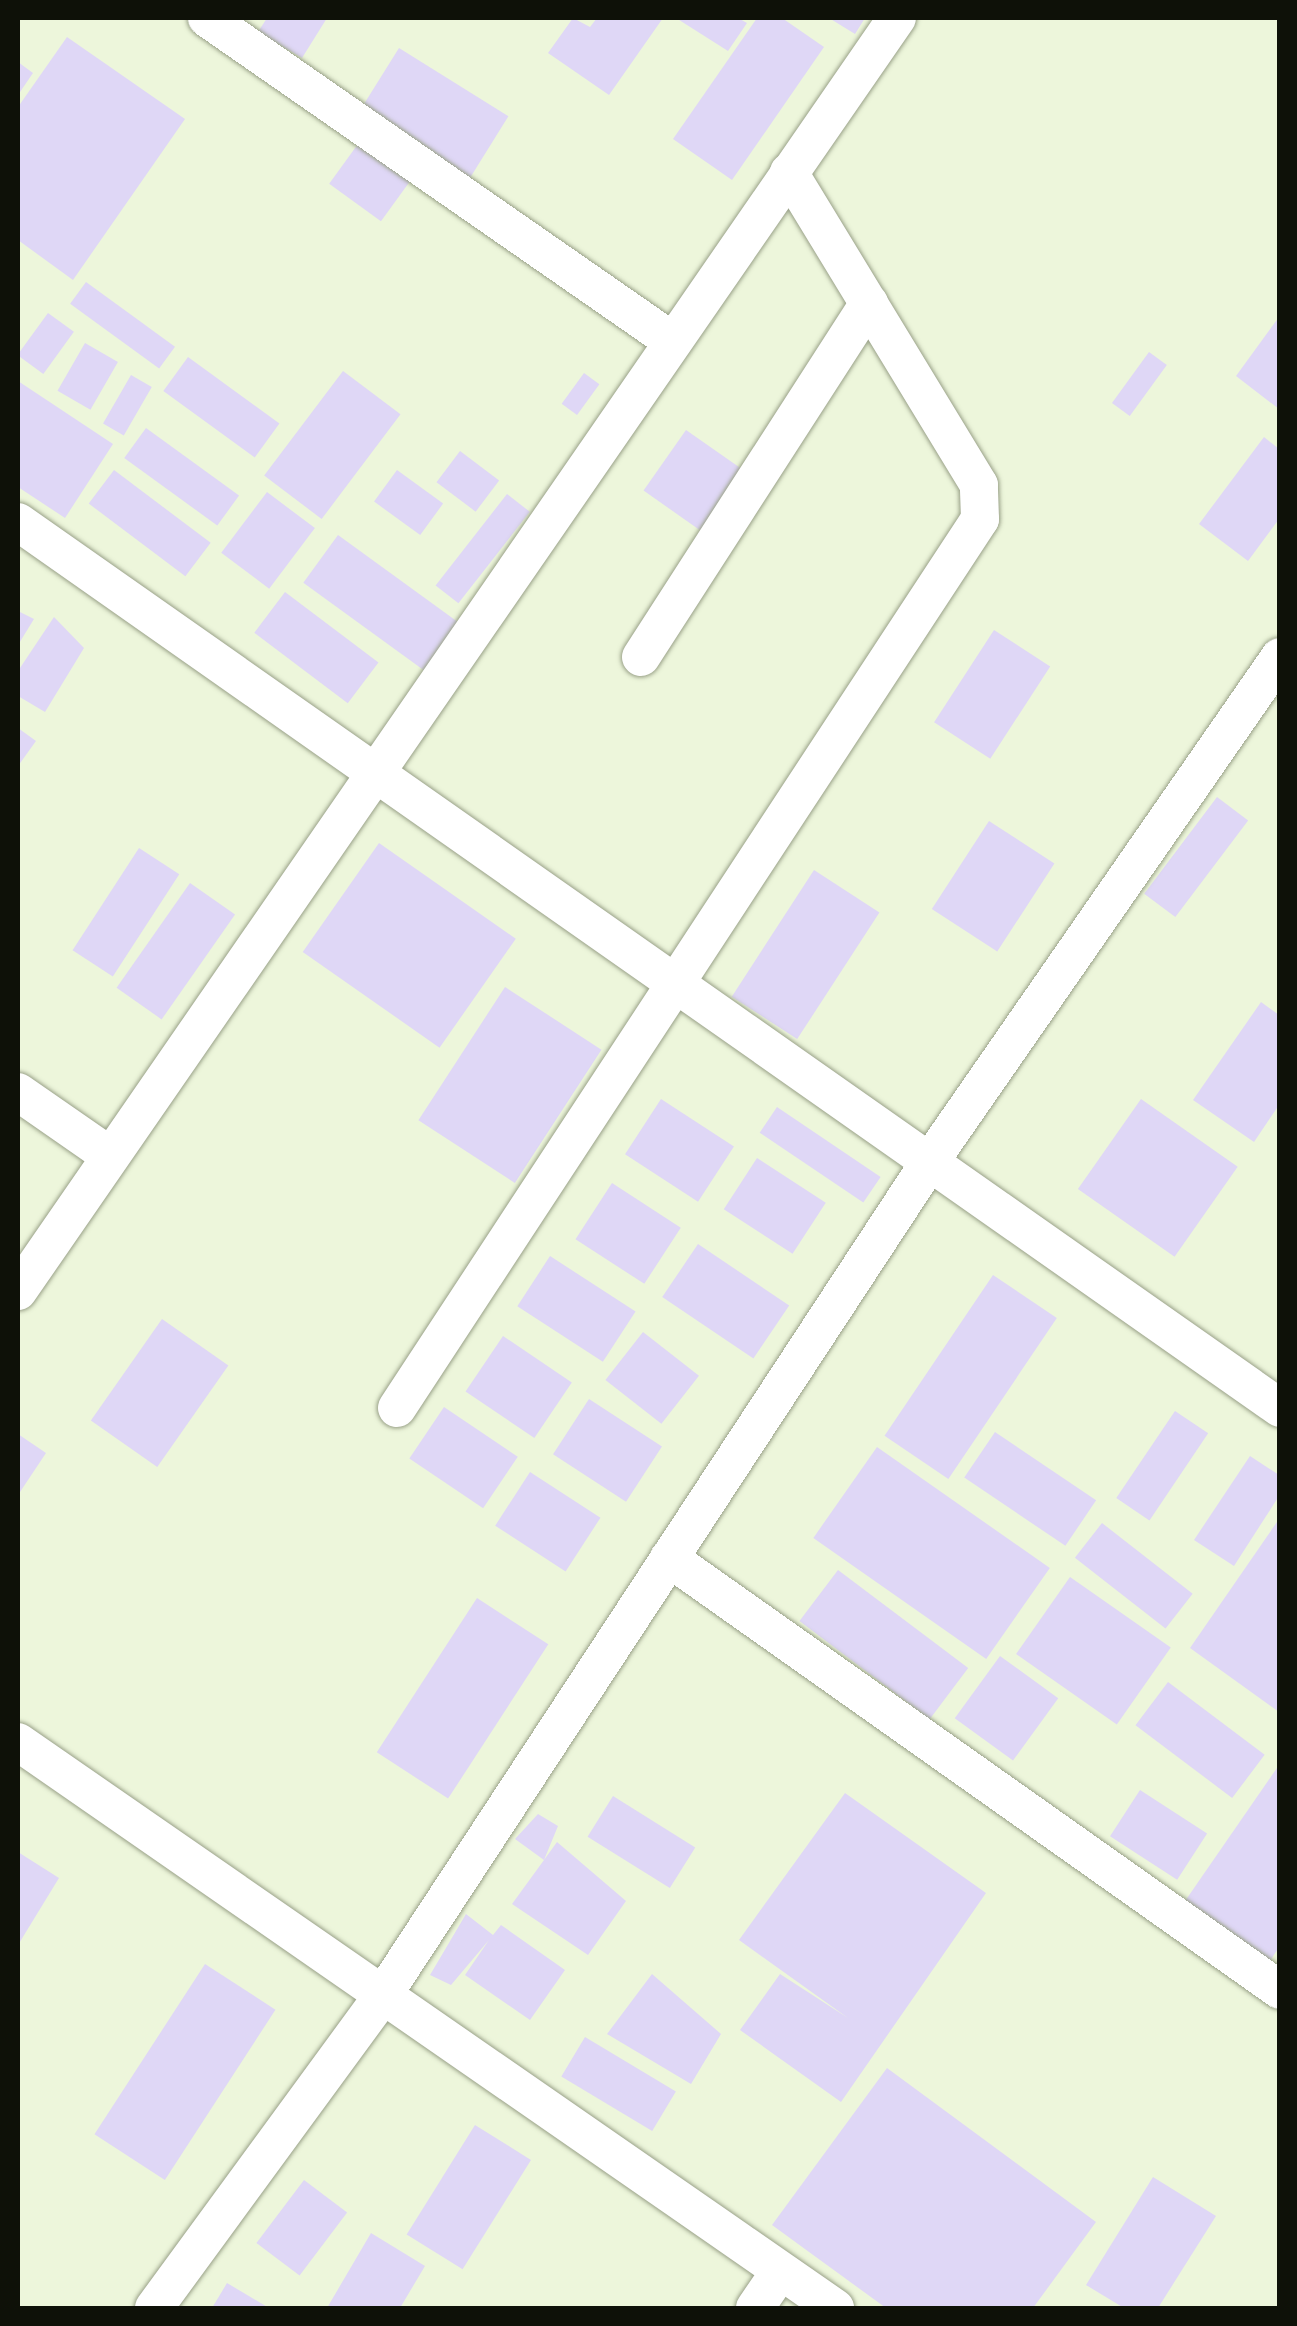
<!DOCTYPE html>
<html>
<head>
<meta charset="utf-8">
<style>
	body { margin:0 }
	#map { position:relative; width:1297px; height:2326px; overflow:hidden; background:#edf6db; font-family:"Work Sans",sans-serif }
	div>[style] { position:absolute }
	.building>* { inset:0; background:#dfd7f6; transform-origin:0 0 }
	.roads { filter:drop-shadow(0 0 2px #99a188) drop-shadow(0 0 2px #99a188) }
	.street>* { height:38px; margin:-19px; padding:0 19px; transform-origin:19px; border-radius:19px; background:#fff }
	span { translate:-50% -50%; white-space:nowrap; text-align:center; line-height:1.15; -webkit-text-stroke:8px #edf6db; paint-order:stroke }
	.frame { position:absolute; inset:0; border:20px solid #0e1108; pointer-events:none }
</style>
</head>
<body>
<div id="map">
	<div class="building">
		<div style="clip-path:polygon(267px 18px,327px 18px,302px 58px,258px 32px)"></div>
		<div style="clip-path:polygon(573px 18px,590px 27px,597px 18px,663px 18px,609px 95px,548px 53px)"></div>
		<div style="clip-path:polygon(676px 18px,738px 18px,747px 23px,728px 51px)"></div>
		<div style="clip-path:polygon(757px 18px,782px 18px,824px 47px,732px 180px,673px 139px)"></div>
		<div style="clip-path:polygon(829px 18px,865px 18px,855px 34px)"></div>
		<div style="clip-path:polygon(67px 37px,185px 119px,73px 280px,18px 240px,18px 107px)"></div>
		<div style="left:399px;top:48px;width:129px;height:72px;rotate:32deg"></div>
		<div style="clip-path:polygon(18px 62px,33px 73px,18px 95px)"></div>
		<div style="left:358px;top:144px;width:64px;height:49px;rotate:36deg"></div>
		<div style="left:86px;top:282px;width:110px;height:27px;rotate:36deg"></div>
		<div style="left:48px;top:313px;width:32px;height:52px;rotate:36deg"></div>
		<div style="clip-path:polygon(1279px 317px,1279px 409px,1236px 376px)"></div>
		<div style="left:85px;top:343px;width:38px;height:55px;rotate:30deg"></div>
		<div style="left:1149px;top:352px;width:22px;height:63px;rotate:36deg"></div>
		<div style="left:188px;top:357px;width:113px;height:42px;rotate:36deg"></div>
		<div style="left:343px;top:371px;width:72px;height:131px;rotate:37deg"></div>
		<div style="left:584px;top:373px;width:19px;height:38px;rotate:36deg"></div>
		<div style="left:131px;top:375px;width:24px;height:56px;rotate:30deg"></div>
		<div style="clip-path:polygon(18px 381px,113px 444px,65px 518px,18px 487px)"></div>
		<div style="left:146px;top:428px;width:115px;height:37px;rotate:36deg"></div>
		<div style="left:686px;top:430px;width:72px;height:74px;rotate:35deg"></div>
		<div style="clip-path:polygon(1264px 437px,1279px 449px,1279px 519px,1248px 561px,1199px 524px)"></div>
		<div style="left:460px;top:451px;width:49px;height:39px;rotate:37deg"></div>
		<div style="left:114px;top:470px;width:121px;height:42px;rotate:37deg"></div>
		<div style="left:397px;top:470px;width:57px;height:39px;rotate:36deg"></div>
		<div style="left:267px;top:492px;width:60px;height:76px;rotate:37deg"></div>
		<div style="left:507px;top:494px;width:29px;height:116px;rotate:38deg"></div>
		<div style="left:338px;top:535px;width:149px;height:59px;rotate:36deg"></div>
		<div style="left:285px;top:592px;width:117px;height:51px;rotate:37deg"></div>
		<div style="clip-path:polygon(18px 611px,34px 619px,18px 645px)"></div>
		<div style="clip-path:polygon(54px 617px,84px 648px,45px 712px,18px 696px,18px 671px)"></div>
		<div style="left:994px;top:630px;width:67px;height:110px;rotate:33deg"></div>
		<div style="clip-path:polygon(18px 728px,36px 741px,18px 766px)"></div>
		<div style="left:1217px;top:797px;width:39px;height:121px;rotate:37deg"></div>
		<div style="left:989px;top:821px;width:78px;height:105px;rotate:33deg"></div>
		<div style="left:379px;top:843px;width:167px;height:133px;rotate:35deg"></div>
		<div style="left:139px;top:848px;width:48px;height:122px;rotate:33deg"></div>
		<div style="left:814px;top:870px;width:78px;height:151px;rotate:33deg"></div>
		<div style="left:190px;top:883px;width:55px;height:128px;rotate:35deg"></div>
		<div style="left:505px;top:987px;width:115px;height:159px;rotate:33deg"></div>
		<div style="clip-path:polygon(1261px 1002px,1279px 1015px,1279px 1105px,1254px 1142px,1193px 1100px)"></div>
		<div style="left:661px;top:1099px;width:87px;height:66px;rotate:33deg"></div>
		<div style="left:1141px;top:1099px;width:118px;height:110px;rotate:35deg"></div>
		<div style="left:777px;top:1107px;width:125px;height:31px;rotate:34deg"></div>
		<div style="left:757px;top:1158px;width:82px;height:61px;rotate:33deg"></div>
		<div style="left:612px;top:1183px;width:82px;height:67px;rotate:33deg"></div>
		<div style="left:698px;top:1244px;width:110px;height:64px;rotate:34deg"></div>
		<div style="left:550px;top:1256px;width:102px;height:60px;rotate:33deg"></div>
		<div style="left:993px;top:1275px;width:77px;height:194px;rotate:34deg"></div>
		<div style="left:162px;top:1319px;width:81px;height:124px;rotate:35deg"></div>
		<div style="left:643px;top:1332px;width:71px;height:61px;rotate:38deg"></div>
		<div style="left:503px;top:1336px;width:83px;height:67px;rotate:34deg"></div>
		<div style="left:589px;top:1399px;width:87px;height:66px;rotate:33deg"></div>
		<div style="left:444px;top:1407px;width:89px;height:62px;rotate:34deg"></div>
		<div style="left:1175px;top:1411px;width:40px;height:105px;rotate:34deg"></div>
		<div style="left:995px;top:1432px;width:122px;height:55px;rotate:34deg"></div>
		<div style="clip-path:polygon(18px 1434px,46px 1453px,18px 1495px)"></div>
		<div style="left:877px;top:1447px;width:211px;height:111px;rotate:35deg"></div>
		<div style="clip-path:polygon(1250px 1456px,1279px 1475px,1279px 1496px,1234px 1566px,1194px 1540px)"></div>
		<div style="left:530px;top:1472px;width:84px;height:64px;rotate:33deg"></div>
		<div style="clip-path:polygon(1279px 1519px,1279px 1712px,1190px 1648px)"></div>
		<div style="left:1102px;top:1523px;width:115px;height:44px;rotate:38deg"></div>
		<div style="left:838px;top:1570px;width:163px;height:64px;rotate:37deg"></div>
		<div style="left:1070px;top:1577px;width:123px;height:94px;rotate:35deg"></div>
		<div style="left:477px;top:1598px;width:85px;height:184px;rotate:33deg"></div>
		<div style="left:1000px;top:1656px;width:72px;height:77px;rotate:36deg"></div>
		<div style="left:1168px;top:1682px;width:121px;height:54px;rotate:37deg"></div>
		<div style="clip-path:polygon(1279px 1765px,1279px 1947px,1268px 1964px,1183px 1904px)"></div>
		<div style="left:1140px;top:1790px;width:80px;height:55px;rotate:33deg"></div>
		<div style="clip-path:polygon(845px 1793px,986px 1893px,841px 2102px,740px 2030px,780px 1974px,848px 2018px,739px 1940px)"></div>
		<div style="left:613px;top:1796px;width:97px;height:48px;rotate:32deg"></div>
		<div style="clip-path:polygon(538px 1814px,558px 1826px,544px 1860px,557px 1842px,626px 1901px,588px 1955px,512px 1904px,544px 1860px,515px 1839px)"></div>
		<div style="clip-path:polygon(18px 1852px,59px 1878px,18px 1945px)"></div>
		<div style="clip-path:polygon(466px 1914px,493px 1935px,501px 1925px,565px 1970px,530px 2020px,465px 1975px,489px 1940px,451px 1985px,430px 1975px)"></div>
		<div style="left:205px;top:1964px;width:84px;height:203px;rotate:33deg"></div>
		<div style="clip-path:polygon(652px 1974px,721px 2034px,691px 2084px,607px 2034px)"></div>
		<div style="left:585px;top:2037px;width:106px;height:46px;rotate:31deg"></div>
		<div style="clip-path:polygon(887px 2068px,1096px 2222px,1033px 2308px,886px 2308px,772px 2225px)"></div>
		<div style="left:475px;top:2125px;width:66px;height:129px;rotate:32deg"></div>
		<div style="clip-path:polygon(1153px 2177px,1216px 2216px,1158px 2308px,1124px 2308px,1086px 2285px)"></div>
		<div style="left:304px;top:2180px;width:54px;height:79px;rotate:37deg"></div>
		<div style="clip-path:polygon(371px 2233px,425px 2266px,400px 2308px,327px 2308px)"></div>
		<div style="clip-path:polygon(227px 2283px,269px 2308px,212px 2308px)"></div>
	</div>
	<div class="roads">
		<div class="street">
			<div style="left:207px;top:18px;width:566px;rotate:34.78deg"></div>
			<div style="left:18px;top:522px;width:1542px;rotate:35.07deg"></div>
			<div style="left:641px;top:657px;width:421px;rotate:-57.2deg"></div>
			<div style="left:18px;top:1092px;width:112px;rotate:34.8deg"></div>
			<div style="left:18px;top:1291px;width:1547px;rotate:-55.38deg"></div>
			<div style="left:397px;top:1408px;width:1063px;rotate:-56.74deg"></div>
			<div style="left:980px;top:519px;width:34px;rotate:-92deg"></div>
			<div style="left:979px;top:485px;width:366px;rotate:-121.3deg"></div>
			<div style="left:669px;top:1558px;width:748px;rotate:35.26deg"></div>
			<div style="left:18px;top:1742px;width:994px;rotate:34.71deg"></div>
			<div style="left:154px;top:2308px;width:391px;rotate:-53.8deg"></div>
			<div style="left:385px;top:1992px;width:995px;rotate:-56.73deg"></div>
			<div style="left:931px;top:1160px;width:612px;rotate:-55.25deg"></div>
			<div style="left:755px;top:2308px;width:42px;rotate:-55.6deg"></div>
		</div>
	</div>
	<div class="frame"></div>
</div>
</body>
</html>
